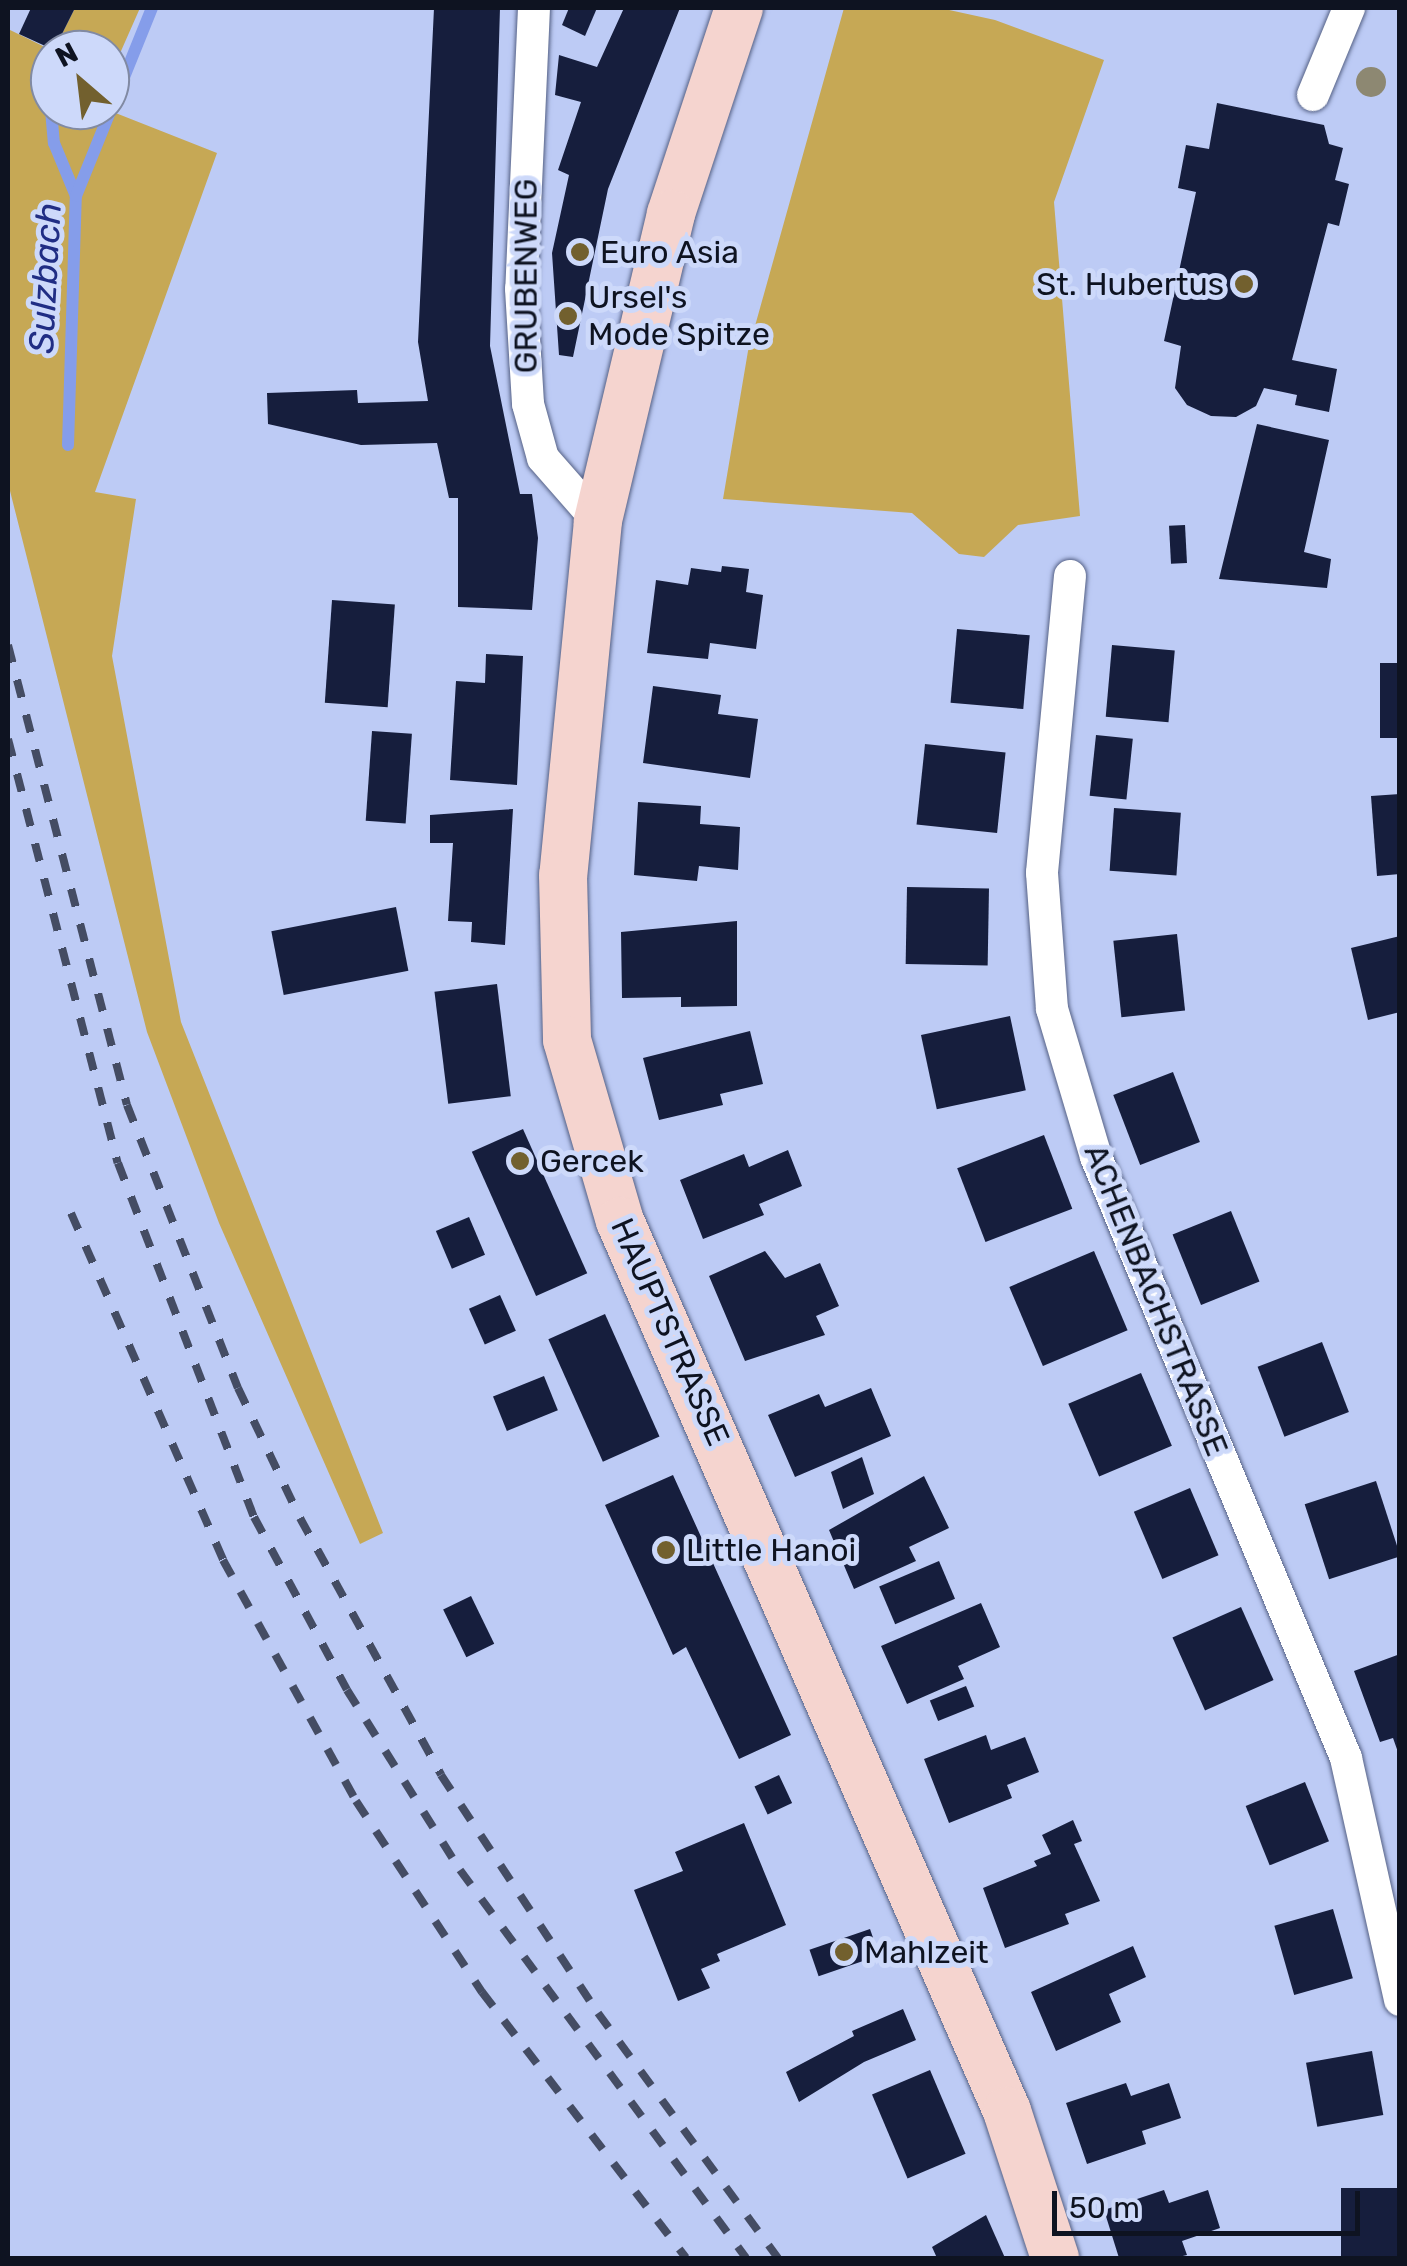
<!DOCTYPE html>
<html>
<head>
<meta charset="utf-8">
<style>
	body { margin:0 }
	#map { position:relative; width:1407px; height:2266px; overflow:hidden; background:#bdcbf5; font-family:Rubik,sans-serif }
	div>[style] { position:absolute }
	.green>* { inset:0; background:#c6a855 }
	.stream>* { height:12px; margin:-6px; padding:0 6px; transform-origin:6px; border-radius:6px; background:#859dea }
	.building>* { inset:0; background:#161e3d; transform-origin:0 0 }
	.roads { filter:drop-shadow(0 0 2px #556185) drop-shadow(0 0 2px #556185) }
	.minor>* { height:32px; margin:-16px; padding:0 16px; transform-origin:16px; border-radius:16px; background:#fff }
	.secondary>* { height:48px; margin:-24px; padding:0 24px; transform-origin:24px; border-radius:24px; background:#f5d4cf }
	.rail>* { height:8px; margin-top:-4px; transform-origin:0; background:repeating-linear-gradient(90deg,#444c63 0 18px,transparent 0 36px) }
	.trees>* { width:30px; height:30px; margin:-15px; border-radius:50%; background:#8d8872 }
	.dots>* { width:28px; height:28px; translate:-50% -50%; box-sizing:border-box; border:5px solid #cdd9fa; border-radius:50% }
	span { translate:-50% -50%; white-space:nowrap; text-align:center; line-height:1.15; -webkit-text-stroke:10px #cdd9fa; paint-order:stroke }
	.poi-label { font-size:32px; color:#0e1321 }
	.left { translate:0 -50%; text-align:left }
	.right { translate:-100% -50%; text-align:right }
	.street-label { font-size:32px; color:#0e1321 }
	.water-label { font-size:35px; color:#202d84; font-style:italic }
	.frame { position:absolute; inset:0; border:10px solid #0e1321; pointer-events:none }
	.north { position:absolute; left:30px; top:30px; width:100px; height:100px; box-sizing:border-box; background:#cdd9fa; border:2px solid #818aa3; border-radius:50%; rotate:332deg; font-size:28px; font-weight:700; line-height:40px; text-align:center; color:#0e1321 }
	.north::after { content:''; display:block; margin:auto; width:35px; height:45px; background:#72602e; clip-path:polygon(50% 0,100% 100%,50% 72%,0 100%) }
	.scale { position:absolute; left:1052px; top:2191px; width:308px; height:45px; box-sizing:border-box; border:5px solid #0e1321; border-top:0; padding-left:12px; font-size:30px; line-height:35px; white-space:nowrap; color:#0e1321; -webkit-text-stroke:8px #cdd9fa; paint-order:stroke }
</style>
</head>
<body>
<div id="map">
	<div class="green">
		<div style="clip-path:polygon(75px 8px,140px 8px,110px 76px,110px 50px,54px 50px)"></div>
		<div style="clip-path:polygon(844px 8px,940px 8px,995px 20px,1104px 60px,1054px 202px,1080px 516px,1018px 525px,984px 557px,959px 554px,912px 513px,723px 499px,748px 351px)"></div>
		<div style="clip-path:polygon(8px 29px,51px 50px,50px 110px,108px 110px,217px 153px,95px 492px,136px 499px,112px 656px,181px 1022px,383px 1533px,360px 1544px,219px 1223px,147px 1032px,8px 483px)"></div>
	</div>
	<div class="stream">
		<div style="left:51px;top:110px;width:33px;rotate:85deg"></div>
		<div style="left:54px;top:143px;width:57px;rotate:67.5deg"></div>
		<div style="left:68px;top:445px;width:249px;rotate:-88.2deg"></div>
		<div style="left:76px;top:196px;width:203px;rotate:-68deg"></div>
	</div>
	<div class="building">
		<div style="clip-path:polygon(31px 8px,75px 8px,54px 50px,19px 34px)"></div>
		<div style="clip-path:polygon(434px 8px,500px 8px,490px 346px,520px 494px,532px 494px,538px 538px,532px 610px,458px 607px,458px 498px,449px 498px,437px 443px,361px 445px,268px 424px,267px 393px,357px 390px,358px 403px,428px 401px,418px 342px)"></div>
		<div style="clip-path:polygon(569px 8px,597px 8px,585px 36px,562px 25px)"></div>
		<div style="clip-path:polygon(624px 8px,680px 8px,608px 189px,573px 357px,559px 355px,552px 253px,569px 175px,558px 170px,581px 102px,555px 95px,559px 55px,597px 67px)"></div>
		<div style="clip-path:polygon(1217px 103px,1324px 125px,1329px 144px,1343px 148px,1335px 180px,1349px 184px,1339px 226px,1328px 223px,1292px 360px,1337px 369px,1329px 412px,1295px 405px,1297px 395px,1264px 388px,1256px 406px,1236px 417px,1211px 416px,1187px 405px,1175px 388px,1181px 346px,1164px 341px,1196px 192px,1178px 188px,1186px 145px,1209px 149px)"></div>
		<div style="clip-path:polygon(1257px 424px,1329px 440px,1304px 552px,1331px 559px,1327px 588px,1219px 579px)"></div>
		<div style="left:1185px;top:525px;width:38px;height:16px;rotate:87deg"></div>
		<div style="clip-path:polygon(722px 566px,749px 569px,746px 592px,763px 595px,756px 649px,710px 643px,708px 659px,647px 653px,656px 580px,688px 585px,691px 568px,721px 572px)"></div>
		<div style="left:332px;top:600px;width:63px;height:103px;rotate:4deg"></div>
		<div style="left:957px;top:629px;width:73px;height:74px;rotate:5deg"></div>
		<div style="left:1112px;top:645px;width:63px;height:72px;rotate:5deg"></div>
		<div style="clip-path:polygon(486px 654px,523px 656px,517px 785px,450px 780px,456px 681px,485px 683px)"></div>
		<div style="left:1400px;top:663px;width:75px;height:20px;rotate:90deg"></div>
		<div style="clip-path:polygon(653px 686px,721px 695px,718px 714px,758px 719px,750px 778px,643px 763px)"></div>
		<div style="left:372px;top:731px;width:40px;height:90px;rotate:4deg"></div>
		<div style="left:1096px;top:735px;width:37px;height:61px;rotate:6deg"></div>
		<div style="left:925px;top:744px;width:81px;height:81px;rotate:6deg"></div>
		<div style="clip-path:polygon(1400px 794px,1400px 874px,1377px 876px,1371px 796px)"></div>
		<div style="clip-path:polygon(638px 802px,701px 806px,700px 824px,740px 827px,738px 870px,699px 866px,697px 881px,634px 875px)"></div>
		<div style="left:1114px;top:808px;width:67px;height:63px;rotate:4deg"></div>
		<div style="clip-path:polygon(513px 809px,505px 945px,471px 942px,472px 922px,448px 921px,453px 843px,430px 843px,430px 815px)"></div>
		<div style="left:907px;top:887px;width:82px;height:77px;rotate:1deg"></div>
		<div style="left:396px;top:907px;width:65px;height:127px;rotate:79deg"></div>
		<div style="clip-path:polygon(737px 921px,737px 1006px,681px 1007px,681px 997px,622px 998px,621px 932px)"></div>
		<div style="left:1177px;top:934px;width:77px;height:64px;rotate:84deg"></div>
		<div style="clip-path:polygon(1400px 936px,1400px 1012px,1368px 1020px,1351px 948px)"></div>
		<div style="left:497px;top:984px;width:113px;height:63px;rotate:83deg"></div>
		<div style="left:1010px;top:1016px;width:76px;height:91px;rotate:78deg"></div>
		<div style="clip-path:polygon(750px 1031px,763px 1084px,720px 1094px,723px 1105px,659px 1120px,643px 1058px)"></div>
		<div style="left:1173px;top:1072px;width:75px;height:64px;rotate:69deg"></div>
		<div style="left:523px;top:1129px;width:158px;height:56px;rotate:66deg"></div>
		<div style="left:1044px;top:1135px;width:79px;height:93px;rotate:69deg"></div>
		<div style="clip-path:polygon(788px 1150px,802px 1186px,759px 1204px,764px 1215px,703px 1239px,680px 1180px,744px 1154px,749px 1167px)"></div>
		<div style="left:1231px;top:1211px;width:76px;height:63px;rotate:68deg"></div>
		<div style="left:469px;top:1217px;width:41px;height:36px;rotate:67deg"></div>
		<div style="clip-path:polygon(765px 1251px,785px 1278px,820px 1263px,839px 1306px,816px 1316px,825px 1335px,745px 1361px,709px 1276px)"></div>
		<div style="left:1094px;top:1251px;width:86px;height:92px;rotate:67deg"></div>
		<div style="left:500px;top:1295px;width:39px;height:34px;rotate:66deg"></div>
		<div style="left:605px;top:1314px;width:134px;height:62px;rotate:66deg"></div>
		<div style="left:1322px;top:1342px;width:75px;height:69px;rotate:69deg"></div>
		<div style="left:1141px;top:1373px;width:79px;height:79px;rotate:67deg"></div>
		<div style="left:544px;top:1376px;width:37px;height:55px;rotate:68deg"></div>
		<div style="clip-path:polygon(871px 1388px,891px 1436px,795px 1477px,768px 1415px,819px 1394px,825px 1407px)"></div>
		<div style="clip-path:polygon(862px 1457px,874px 1494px,843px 1509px,831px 1472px)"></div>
		<div style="clip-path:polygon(673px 1475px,791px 1735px,739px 1759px,686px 1647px,673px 1655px,605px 1505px)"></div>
		<div style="clip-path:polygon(924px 1476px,949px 1528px,909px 1547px,916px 1561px,854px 1589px,829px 1530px)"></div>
		<div style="left:1376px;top:1481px;width:79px;height:75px;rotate:72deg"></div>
		<div style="left:1190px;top:1488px;width:73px;height:61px;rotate:67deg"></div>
		<div style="left:939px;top:1561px;width:41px;height:65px;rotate:67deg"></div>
		<div style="left:471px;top:1596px;width:53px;height:31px;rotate:64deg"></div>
		<div style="clip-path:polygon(981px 1603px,1000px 1647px,958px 1666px,964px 1679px,907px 1704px,881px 1646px)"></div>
		<div style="left:1241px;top:1607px;width:80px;height:75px;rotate:66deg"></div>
		<div style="clip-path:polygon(1400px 1654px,1400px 1755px,1399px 1755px,1393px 1738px,1380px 1742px,1354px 1671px)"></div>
		<div style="left:966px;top:1686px;width:22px;height:39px;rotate:68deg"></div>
		<div style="clip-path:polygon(986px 1735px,991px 1750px,1025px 1737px,1039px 1772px,1007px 1785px,1012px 1798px,949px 1823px,924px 1759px)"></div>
		<div style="left:779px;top:1775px;width:31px;height:27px;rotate:65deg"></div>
		<div style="left:1305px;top:1782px;width:64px;height:64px;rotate:68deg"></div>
		<div style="clip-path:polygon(1073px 1820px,1082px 1841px,1074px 1844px,1100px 1901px,1065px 1914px,1069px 1924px,1005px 1948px,983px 1888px,1037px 1866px,1034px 1861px,1051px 1854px,1042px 1835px)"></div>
		<div style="clip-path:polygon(744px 1823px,786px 1925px,717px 1954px,720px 1961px,701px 1969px,710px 1988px,678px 2001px,634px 1890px,683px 1871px,675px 1852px)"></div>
		<div style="left:1333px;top:1909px;width:72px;height:61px;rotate:74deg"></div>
		<div style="left:870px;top:1929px;width:28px;height:64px;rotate:71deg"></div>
		<div style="clip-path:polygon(1133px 1946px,1146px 1977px,1109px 1994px,1121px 2022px,1056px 2051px,1031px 1992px)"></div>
		<div style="clip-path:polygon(903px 2009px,916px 2040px,864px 2062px,799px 2102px,786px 2072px,854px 2036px,852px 2031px)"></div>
		<div style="left:1372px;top:2051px;width:65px;height:67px;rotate:80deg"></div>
		<div style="left:930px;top:2070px;width:91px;height:63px;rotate:67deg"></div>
		<div style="clip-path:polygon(1126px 2083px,1131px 2096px,1169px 2083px,1181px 2118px,1142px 2131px,1146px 2144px,1087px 2164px,1066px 2103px)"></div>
		<div style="left:1341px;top:2188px;width:59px;height:69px"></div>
		<div style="clip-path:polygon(1164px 2190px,1169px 2203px,1208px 2190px,1220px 2228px,1182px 2241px,1187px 2255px,1174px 2258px,1119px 2258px,1104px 2210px)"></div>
		<div style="clip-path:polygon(986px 2215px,1005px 2258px,937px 2258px,932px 2247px)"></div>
	</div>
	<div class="roads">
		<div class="minor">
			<div style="left:534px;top:8px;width:281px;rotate:92.6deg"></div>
			<div style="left:521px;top:289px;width:115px;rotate:86.5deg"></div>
			<div style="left:528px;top:404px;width:56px;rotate:74.5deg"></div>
			<div style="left:543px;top:458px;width:84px;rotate:48.9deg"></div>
			<div style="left:1313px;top:95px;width:94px;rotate:-67.5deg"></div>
			<div style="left:1070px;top:576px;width:298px;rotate:95.4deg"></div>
			<div style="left:1042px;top:873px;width:136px;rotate:85.8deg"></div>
			<div style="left:1052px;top:1009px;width:154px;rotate:73.4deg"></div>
			<div style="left:1096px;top:1157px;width:651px;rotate:67.41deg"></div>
			<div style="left:1346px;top:1758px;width:248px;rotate:77.4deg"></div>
		</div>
		<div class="secondary">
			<div style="left:739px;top:8px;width:217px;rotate:108.3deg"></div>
			<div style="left:671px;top:214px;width:316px;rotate:103.4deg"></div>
			<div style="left:598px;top:521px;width:356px;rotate:95.6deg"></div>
			<div style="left:563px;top:875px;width:165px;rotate:88.6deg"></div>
			<div style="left:567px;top:1040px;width:189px;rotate:73.7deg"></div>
			<div style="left:620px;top:1221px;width:970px;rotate:66.5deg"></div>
			<div style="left:1007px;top:2111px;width:155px;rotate:71.9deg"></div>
		</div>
	</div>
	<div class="rail">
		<div style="left:8px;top:645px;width:475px;rotate:75.5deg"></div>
		<div style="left:127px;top:1105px;width:304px;rotate:68.6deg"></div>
		<div style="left:238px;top:1388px;width:144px;rotate:64.5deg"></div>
		<div style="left:300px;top:1518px;width:293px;rotate:61.2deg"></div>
		<div style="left:441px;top:1775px;width:285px;rotate:56.6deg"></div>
		<div style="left:598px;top:2013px;width:304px;rotate:53.7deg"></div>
		<div style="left:8px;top:739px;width:438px;rotate:75.5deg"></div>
		<div style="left:118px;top:1163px;width:379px;rotate:69deg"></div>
		<div style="left:254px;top:1517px;width:196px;rotate:61.7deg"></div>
		<div style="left:347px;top:1690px;width:213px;rotate:57.9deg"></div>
		<div style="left:460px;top:1870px;width:482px;rotate:53.6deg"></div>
		<div style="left:71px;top:1213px;width:379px;rotate:66.3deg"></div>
		<div style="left:223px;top:1560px;width:275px;rotate:61.1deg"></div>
		<div style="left:356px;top:1801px;width:229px;rotate:56.6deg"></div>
		<div style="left:482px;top:1992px;width:335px;rotate:52.5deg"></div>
	</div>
	<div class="trees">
		<div style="left:1371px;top:82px"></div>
	</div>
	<div class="dots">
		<div style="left:580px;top:252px;background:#72602e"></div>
		<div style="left:1244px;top:284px;background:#72602e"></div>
		<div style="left:568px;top:316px;background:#72602e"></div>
		<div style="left:520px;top:1161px;background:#72602e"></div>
		<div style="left:666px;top:1550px;background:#72602e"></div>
		<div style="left:844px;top:1952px;background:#72602e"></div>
	</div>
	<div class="poi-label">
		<span class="left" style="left:600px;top:252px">Euro Asia</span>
		<span class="right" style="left:1224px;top:284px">St. Hubertus</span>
		<span class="left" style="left:588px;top:316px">Ursel's<br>Mode Spitze</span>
		<span class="left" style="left:540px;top:1161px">Gercek</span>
		<span class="left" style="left:686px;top:1550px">Little Hanoi</span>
		<span class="left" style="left:864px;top:1952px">Mahlzeit</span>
	</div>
	<div class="street-label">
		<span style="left:526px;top:276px;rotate:-90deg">GRUBENWEG</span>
		<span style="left:1156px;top:1300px;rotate:68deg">ACHENBACHSTRASSE</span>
		<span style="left:670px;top:1332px;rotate:66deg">HAUPTSTRASSE</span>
	</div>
	<div class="water-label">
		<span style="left:45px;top:278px;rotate:-87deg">Sulzbach</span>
	</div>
	<div class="frame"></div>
	<div class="north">N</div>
	<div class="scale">50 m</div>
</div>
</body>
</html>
